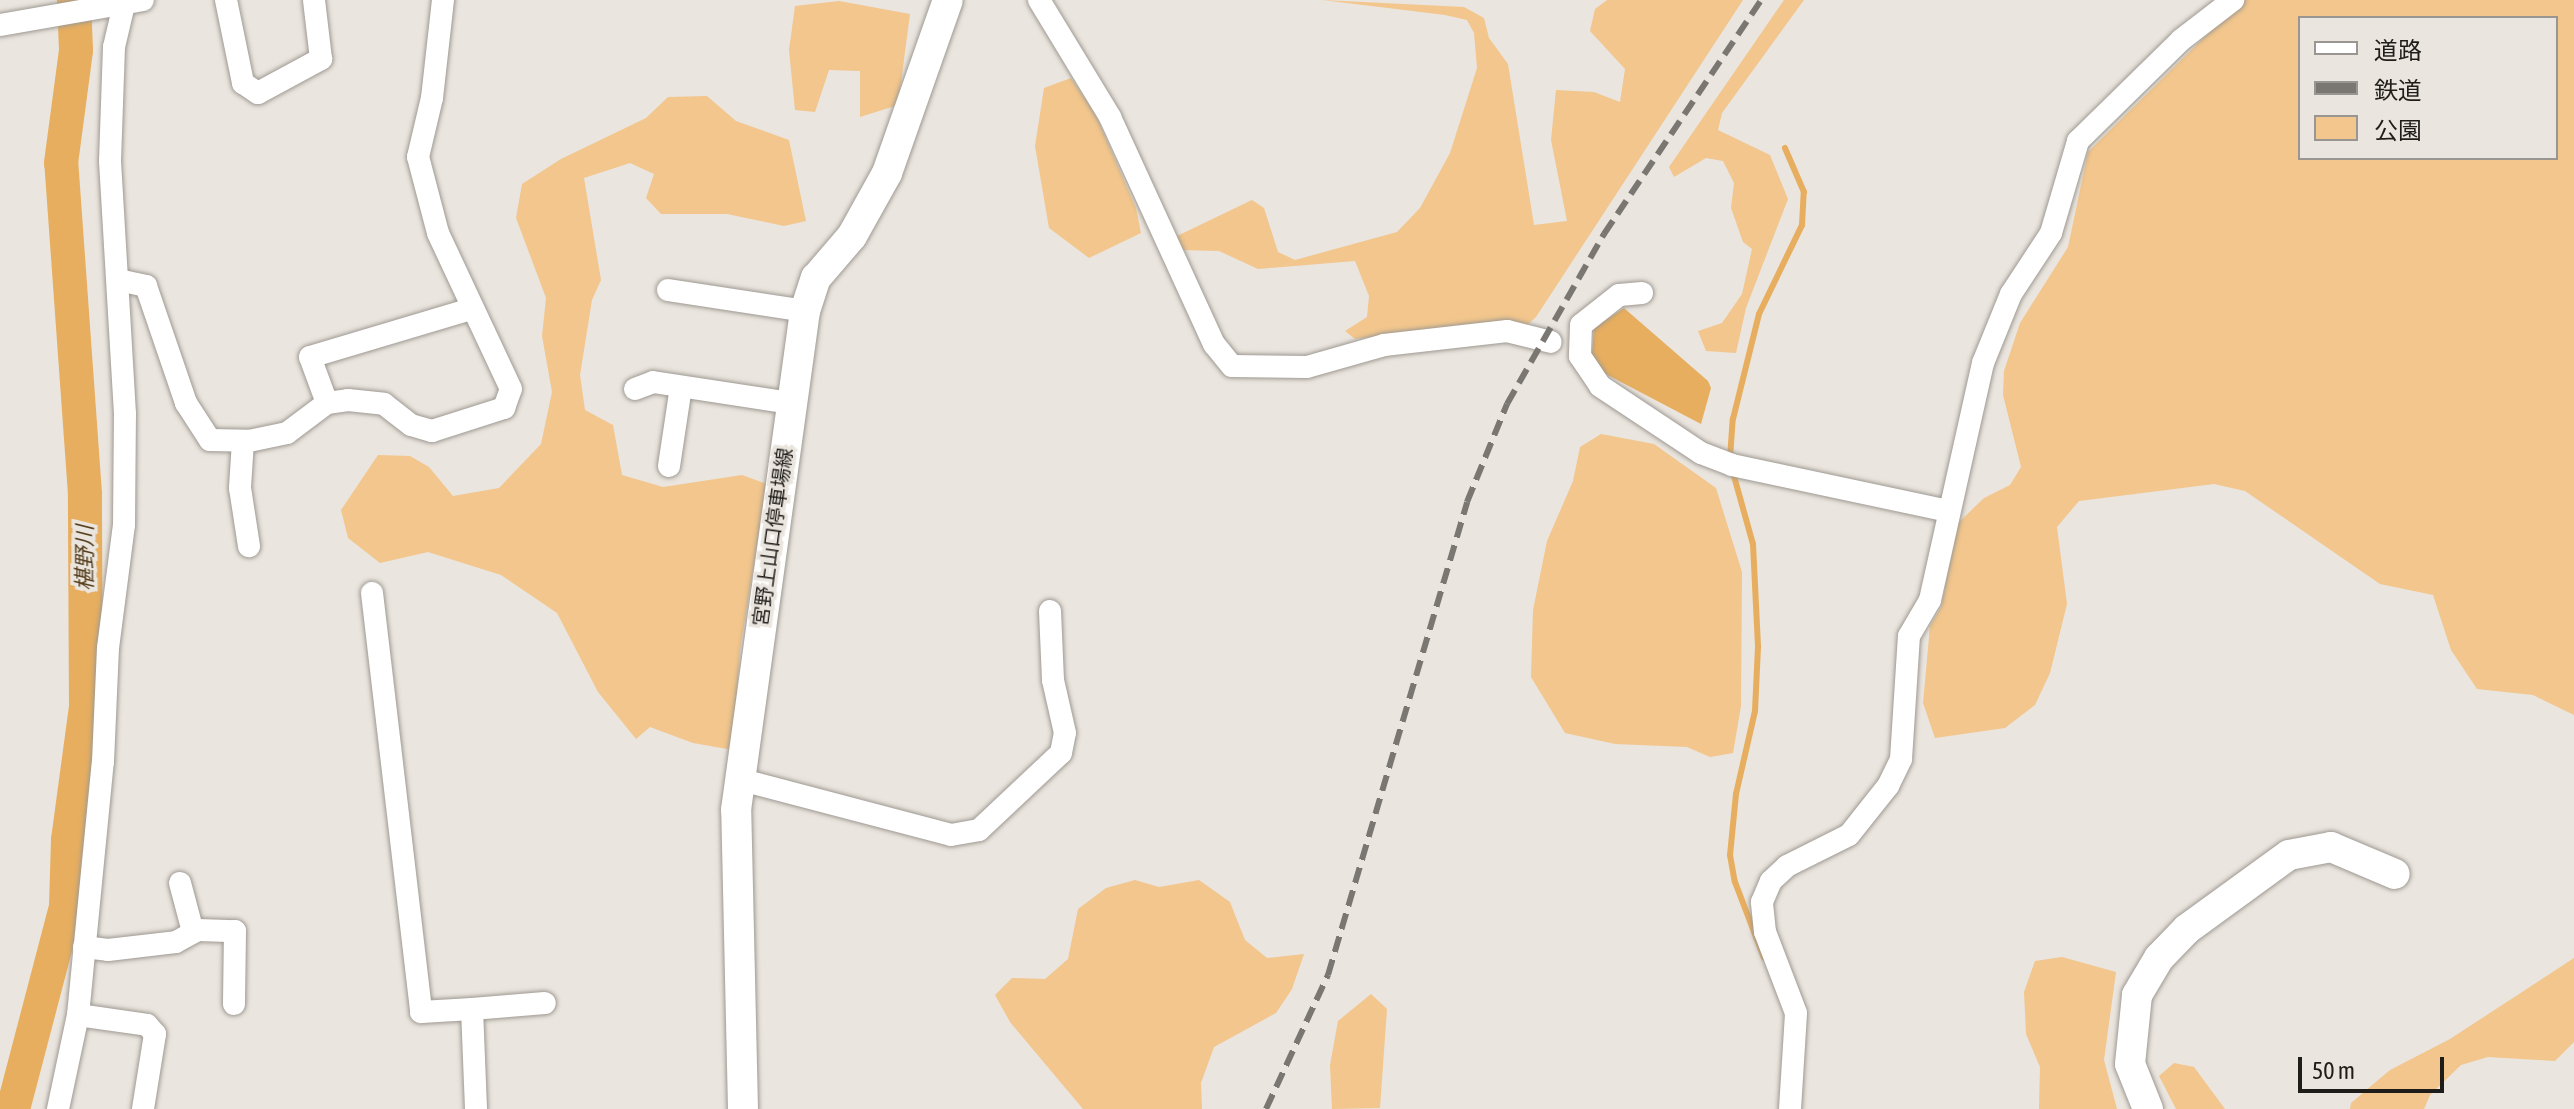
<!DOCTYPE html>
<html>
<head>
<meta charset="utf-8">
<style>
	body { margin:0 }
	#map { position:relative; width:2574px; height:1109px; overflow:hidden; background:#eae5de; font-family:"Asap Condensed","Noto Sans JP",sans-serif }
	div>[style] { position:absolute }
	.green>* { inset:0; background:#f2c68c }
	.water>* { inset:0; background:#e7ae5f }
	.stream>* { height:6px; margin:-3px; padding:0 3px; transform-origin:3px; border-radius:3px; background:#e7ae5f }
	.river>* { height:34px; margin:-17px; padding:0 17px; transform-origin:17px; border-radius:17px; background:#e7ae5f }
	.roads { filter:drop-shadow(0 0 2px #9e9992) drop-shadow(0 0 2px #9e9992) }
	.street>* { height:22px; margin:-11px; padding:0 11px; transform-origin:11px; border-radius:11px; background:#fff }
	.secondary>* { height:30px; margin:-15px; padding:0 15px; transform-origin:15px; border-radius:15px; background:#fff }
	.rail>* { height:6px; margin-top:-3px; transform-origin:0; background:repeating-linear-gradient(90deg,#7a7772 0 16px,transparent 0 24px) }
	span { translate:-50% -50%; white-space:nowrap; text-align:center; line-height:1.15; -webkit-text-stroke:7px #eae5de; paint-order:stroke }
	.street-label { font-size:20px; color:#1f1d1a }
	.water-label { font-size:22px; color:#563e1d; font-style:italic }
	.legend { position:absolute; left:2298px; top:16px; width:260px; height:144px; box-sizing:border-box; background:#eae5de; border:2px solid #999590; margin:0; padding:10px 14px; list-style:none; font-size:24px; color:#1f1d1a }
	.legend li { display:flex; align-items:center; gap:16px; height:40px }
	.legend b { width:40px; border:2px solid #999590 }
	.scale { position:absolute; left:2298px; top:1057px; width:146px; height:36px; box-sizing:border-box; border:4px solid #1f1d1a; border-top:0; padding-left:10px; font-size:24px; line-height:28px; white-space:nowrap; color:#1f1d1a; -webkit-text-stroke:6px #eae5de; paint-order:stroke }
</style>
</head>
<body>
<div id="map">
	<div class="green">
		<div style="clip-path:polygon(1322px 0,1464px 7px,1484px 18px,1489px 38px,1508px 64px,1534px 225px,1567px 221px,1551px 140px,1556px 90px,1594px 92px,1620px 102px,1625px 69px,1590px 31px,1595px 9px,1607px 0,1743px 0,1536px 317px,1526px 326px,1431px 329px,1355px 339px,1345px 331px,1367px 317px,1369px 296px,1355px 261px,1258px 269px,1219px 251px,1180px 250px,1175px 237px,1252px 200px,1264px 208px,1278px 252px,1295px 260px,1397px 232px,1420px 208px,1450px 153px,1477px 68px,1474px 33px,1467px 20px,1445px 15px)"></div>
		<div style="clip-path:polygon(1784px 0,1804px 0,1722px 113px,1718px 130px,1770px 155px,1788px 199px,1746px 308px,1736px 353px,1706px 351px,1698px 331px,1722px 323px,1742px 294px,1752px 249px,1743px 242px,1731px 208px,1734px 183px,1723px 161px,1706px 158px,1674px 177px,1669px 167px)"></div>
		<div style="clip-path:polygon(evenodd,2242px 0,2574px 0,2574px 715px,2533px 695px,2477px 689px,2451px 650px,2433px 595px,2380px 584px,2245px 491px,2214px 484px,2079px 501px,2057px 527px,2067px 604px,2050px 673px,2035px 705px,2005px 728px,1935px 738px,1923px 703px,1930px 626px,1941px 607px,1958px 523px,1984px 498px,2010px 485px,2021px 467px,2003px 395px,2004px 371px,2020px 323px,2068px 247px,2088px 152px,2242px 0,2300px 18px,2556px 18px,2556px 158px,2300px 158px,2300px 18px)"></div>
		<div style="clip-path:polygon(839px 1px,910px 14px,898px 105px,860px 117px,860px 71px,829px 70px,815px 112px,795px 110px,789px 50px,795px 6px)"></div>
		<div style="clip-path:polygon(1071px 78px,1095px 113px,1136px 208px,1141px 233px,1089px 258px,1049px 228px,1035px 146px,1044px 88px)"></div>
		<div style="clip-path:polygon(707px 96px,736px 121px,789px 140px,806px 221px,784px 226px,727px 214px,661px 214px,646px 198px,654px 174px,630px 163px,584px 178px,601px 280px,592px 300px,580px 375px,585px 410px,613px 425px,622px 475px,663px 487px,742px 475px,767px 484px,740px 650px,733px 750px,693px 743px,650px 727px,636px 739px,598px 692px,557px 613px,501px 575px,428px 552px,380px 563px,348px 538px,341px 510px,378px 455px,410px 456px,429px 467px,453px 496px,499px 488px,541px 444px,552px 392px,542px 336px,546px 298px,516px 218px,522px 184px,561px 159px,646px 118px,668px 97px)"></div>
		<div style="clip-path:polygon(1601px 434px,1654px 444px,1716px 488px,1742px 572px,1741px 706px,1733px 753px,1710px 757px,1687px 747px,1615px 744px,1565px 733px,1531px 677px,1533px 610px,1547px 541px,1573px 481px,1580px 447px)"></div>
		<div style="clip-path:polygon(1135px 880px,1159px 887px,1199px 880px,1230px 902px,1245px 940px,1267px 958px,1304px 954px,1292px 989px,1276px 1013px,1214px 1047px,1201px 1083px,1202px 1109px,1083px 1109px,1010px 1022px,995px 995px,1012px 978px,1045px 979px,1068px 959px,1078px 909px,1106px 888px)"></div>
		<div style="clip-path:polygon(2062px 957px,2116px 972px,2104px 1060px,2117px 1109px,2039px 1109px,2040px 1067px,2026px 1034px,2024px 992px,2035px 961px)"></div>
		<div style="clip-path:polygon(2574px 958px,2574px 1042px,2555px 1061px,2488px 1057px,2461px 1065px,2430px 1095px,2424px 1109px,2350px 1109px,2351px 1103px,2390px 1070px,2450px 1039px)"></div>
		<div style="clip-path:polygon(1371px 994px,1387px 1009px,1380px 1108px,1332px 1109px,1330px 1065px,1338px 1021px)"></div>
		<div style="clip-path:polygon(2174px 1063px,2194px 1067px,2225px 1109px,2176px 1109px,2159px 1076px)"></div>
	</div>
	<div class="water">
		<div style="clip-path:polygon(1624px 308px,1708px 381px,1711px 388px,1701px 424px,1600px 371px,1592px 354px,1594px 328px)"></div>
	</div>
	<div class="stream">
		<div style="left:1730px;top:458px;width:39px;rotate:-86deg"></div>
		<div style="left:1733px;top:419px;width:108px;rotate:-76.1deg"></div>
		<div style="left:1759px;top:314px;width:99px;rotate:-64.2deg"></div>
		<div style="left:1802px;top:225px;width:33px;rotate:-87deg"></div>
		<div style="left:1804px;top:192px;width:48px;rotate:-113.4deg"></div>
		<div style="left:1732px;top:469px;width:78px;rotate:74.4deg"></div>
		<div style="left:1753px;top:544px;width:103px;rotate:87.2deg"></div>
		<div style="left:1758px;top:647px;width:64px;rotate:92.7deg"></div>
		<div style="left:1755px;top:711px;width:85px;rotate:102.9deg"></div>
		<div style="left:1736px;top:794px;width:61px;rotate:95.6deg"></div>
		<div style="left:1730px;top:855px;width:27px;rotate:80deg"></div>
		<div style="left:1735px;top:882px;width:81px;rotate:69.1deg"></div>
	</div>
	<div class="river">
		<div style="left:13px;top:1109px;width:209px;rotate:-75.3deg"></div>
		<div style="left:66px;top:907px;width:67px;rotate:-88.3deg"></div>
		<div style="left:68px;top:840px;width:134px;rotate:-82.3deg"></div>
		<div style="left:86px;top:707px;width:213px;rotate:-90.3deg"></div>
		<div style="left:85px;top:494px;width:332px;rotate:-94.1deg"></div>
		<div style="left:61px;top:163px;width:114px;rotate:-82.4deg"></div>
		<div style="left:76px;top:50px;width:50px;rotate:-92.3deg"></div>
	</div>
	<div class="roads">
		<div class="street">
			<div style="left:226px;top:0;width:85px;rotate:78.4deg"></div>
			<div style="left:243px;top:83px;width:18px;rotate:34deg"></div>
			<div style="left:258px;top:93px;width:72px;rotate:-28.4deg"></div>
			<div style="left:321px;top:59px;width:59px;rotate:-96.8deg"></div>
			<div style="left:1039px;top:0;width:137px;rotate:58.7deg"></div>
			<div style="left:1110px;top:117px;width:250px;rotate:65.4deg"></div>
			<div style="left:1214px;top:344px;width:28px;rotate:51deg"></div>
			<div style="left:1232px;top:366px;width:75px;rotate:0.8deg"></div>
			<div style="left:1307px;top:367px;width:80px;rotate:-15.9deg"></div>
			<div style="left:1384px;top:345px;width:124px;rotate:-6.5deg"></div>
			<div style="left:1507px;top:331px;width:45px;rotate:14deg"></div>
			<div style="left:0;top:25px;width:145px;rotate:-9.9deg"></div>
			<div style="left:118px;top:280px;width:29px;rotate:12deg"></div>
			<div style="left:146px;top:286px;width:124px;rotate:71.1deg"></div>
			<div style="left:186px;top:403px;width:44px;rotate:57deg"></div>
			<div style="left:210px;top:440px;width:39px;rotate:1deg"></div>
			<div style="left:249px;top:441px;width:39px;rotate:-12deg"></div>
			<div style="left:287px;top:433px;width:50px;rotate:-36.9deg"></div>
			<div style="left:327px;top:403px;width:21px;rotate:-8deg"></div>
			<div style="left:348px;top:400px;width:36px;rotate:6deg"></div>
			<div style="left:384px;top:404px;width:34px;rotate:38deg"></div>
			<div style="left:411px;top:425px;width:22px;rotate:16deg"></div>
			<div style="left:432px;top:431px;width:76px;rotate:-17.7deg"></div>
			<div style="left:504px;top:408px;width:20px;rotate:-70deg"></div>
			<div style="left:511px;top:389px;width:172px;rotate:-115.1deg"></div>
			<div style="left:438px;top:233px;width:79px;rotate:-104.7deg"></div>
			<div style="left:418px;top:157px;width:61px;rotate:-76.7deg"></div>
			<div style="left:432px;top:98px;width:99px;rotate:-83.6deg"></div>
			<div style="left:668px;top:290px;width:139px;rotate:8.7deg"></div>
			<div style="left:1642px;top:293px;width:23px;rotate:175deg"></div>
			<div style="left:1619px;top:295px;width:48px;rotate:141.7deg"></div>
			<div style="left:1581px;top:325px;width:31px;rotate:92deg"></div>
			<div style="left:1580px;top:356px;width:36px;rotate:56deg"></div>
			<div style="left:1600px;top:386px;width:121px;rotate:33.6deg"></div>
			<div style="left:1701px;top:453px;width:33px;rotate:21deg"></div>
			<div style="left:1732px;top:465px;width:221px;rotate:12deg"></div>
			<div style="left:635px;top:389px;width:19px;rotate:-21deg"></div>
			<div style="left:653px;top:382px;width:140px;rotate:8.7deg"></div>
			<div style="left:327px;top:403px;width:49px;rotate:-110.3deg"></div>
			<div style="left:310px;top:357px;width:168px;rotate:-16.6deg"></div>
			<div style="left:243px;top:441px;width:47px;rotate:93.7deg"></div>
			<div style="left:240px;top:488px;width:59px;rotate:81.2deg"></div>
			<div style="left:669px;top:466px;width:80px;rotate:-81.4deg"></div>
			<div style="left:372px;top:593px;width:422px;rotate:83.3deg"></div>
			<div style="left:421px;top:1012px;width:51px;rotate:-3.4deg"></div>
			<div style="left:472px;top:1009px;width:100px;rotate:87.7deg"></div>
			<div style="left:742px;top:780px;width:216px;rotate:14.7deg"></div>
			<div style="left:951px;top:835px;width:28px;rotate:-10deg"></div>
			<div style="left:979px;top:830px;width:112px;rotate:-43.2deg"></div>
			<div style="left:1061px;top:753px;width:20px;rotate:-79deg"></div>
			<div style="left:1065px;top:733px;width:54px;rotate:-102.8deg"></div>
			<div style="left:1053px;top:680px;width:69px;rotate:-92.5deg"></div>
			<div style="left:180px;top:883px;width:51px;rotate:75.1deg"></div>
			<div style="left:84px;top:947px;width:24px;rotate:7deg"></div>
			<div style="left:108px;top:950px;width:68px;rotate:-6.7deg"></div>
			<div style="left:176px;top:942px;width:25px;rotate:-29deg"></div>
			<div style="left:198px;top:930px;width:37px;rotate:2deg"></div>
			<div style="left:235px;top:931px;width:73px;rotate:90.8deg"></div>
			<div style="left:472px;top:1009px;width:73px;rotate:-4.7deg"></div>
			<div style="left:78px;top:1015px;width:70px;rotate:8.2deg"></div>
			<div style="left:147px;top:1025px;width:12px;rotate:48deg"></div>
			<div style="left:155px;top:1034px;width:76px;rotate:99.1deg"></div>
			<div style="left:58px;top:1109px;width:96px;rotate:-78deg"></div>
			<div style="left:78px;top:1015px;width:254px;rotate:-84.4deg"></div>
			<div style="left:103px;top:762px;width:114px;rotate:-87.5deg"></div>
			<div style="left:108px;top:648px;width:124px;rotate:-82.6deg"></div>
			<div style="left:124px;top:525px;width:111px;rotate:-89.5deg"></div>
			<div style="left:125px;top:414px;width:253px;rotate:-93.4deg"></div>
			<div style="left:110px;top:161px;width:114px;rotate:-88deg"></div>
			<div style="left:114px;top:47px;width:48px;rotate:-76.8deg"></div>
			<div style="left:1790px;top:1109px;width:96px;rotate:-86.4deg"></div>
			<div style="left:1796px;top:1013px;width:87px;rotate:-110.9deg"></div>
			<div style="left:1765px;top:932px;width:30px;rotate:-96deg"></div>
			<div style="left:1762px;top:902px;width:23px;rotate:-67deg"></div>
			<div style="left:1771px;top:881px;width:22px;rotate:-43deg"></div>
			<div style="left:1787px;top:866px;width:69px;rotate:-26.6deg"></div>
			<div style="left:1849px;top:835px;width:63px;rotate:-51.5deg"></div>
			<div style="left:1888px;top:786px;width:30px;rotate:-64deg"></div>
			<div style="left:1901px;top:759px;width:123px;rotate:-86.3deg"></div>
			<div style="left:1909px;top:636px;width:42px;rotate:-59.7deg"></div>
			<div style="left:1930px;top:600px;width:243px;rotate:-77.4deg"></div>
			<div style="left:1983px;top:363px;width:74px;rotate:-67.9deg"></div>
			<div style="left:2011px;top:294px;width:73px;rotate:-56.7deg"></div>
			<div style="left:2051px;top:233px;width:96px;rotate:-73.6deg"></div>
			<div style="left:2078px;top:141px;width:144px;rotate:-44.4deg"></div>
			<div style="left:2181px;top:40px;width:66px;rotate:-37.6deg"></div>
		</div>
		<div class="secondary">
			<div style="left:743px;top:1109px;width:299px;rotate:-91.3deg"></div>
			<div style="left:736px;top:810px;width:504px;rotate:-82.13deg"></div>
			<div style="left:805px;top:311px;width:35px;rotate:-72deg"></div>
			<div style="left:816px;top:278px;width:55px;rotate:-49.4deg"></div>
			<div style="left:852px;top:236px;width:72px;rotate:-60.9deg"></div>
			<div style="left:887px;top:173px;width:183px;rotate:-70.6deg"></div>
			<div style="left:2148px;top:1109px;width:48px;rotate:-111.8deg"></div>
			<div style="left:2130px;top:1064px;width:69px;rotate:-84.2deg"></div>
			<div style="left:2137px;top:995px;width:43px;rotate:-59.3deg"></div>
			<div style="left:2159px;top:958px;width:40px;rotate:-46deg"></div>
			<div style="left:2187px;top:929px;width:126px;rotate:-36deg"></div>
			<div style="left:2289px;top:855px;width:43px;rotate:-10.8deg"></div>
			<div style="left:2331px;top:847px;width:69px;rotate:22.9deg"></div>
		</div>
	</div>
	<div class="rail">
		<div style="left:1266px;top:1109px;width:148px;rotate:-65.2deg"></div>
		<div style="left:1328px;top:975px;width:493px;rotate:-73.6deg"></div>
		<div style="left:1467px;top:502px;width:106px;rotate:-67.8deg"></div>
		<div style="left:1507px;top:404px;width:196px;rotate:-60.3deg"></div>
		<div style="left:1604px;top:234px;width:282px;rotate:-56.1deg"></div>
	</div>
	<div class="street-label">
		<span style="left:772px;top:537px;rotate:-82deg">宮野上山口停車場線</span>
	</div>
	<div class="water-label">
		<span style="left:85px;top:558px;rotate:-90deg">椹野川</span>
	</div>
	<ul class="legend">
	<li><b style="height:10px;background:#fff"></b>道路</li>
	<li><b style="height:10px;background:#7a7772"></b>鉄道</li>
	<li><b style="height:22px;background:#f2c68c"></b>公園</li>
	</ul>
	<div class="scale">50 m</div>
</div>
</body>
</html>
